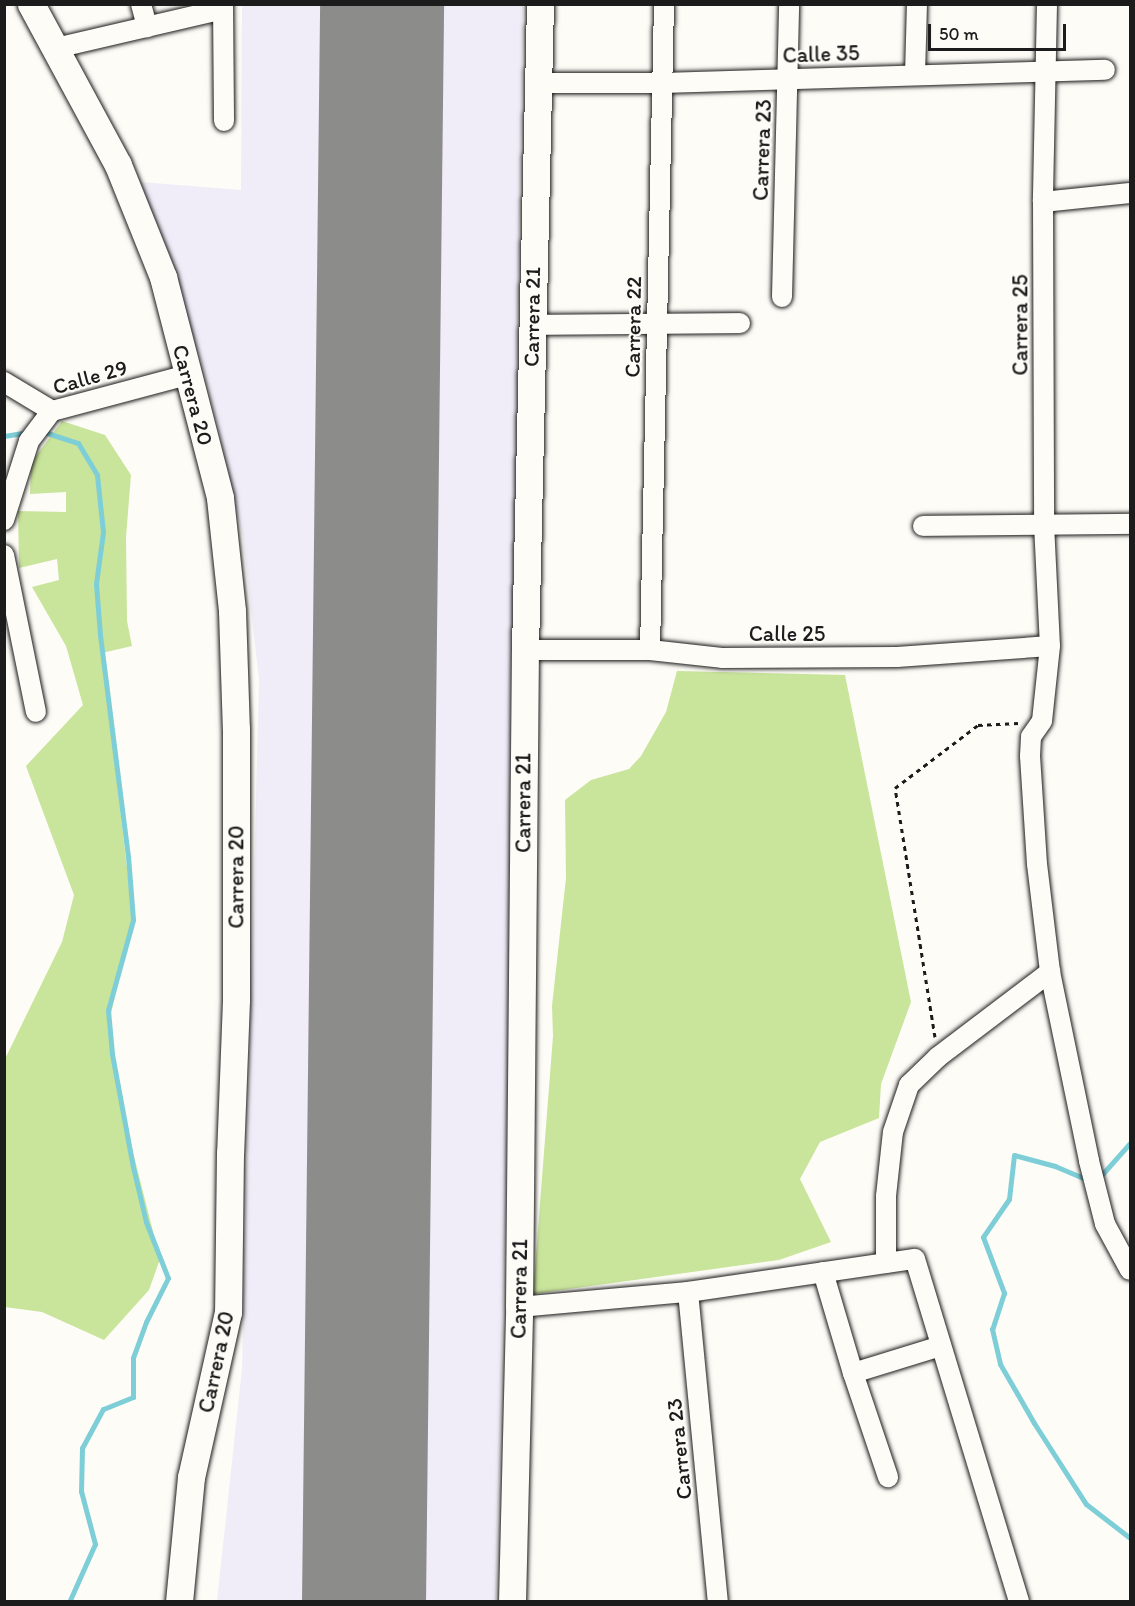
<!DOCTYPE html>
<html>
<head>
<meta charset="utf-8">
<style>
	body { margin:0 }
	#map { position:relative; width:1135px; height:1606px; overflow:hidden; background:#fdfcf7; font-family:Itim,sans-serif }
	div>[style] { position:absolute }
	.built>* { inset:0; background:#f0ecf8 }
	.green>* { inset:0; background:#c9e49b }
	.stream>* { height:5px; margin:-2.5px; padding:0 2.5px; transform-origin:2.5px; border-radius:2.5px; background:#7eced8 }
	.runway>* { height:124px; margin:-62px; padding:0 62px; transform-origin:62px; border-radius:62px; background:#8c8c8a }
	.path>* { height:3px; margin-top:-1.5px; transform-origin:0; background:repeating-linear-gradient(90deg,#1c1c1c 0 4.5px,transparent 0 9px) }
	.roads { filter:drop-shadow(0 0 2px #1c1c1c) drop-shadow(0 0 2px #1c1c1c) }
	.street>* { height:20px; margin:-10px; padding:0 10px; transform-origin:10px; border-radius:10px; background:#fdfcf7 }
	.secondary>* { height:27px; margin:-13.5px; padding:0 13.5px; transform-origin:13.5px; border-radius:13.5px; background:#fdfcf7 }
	span { translate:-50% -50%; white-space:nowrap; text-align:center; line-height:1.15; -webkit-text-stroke:4.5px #fdfcf7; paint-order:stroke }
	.street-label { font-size:22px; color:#1c1c1c }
	.frame { position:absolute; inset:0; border:6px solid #1c1c1c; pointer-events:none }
	.scale { position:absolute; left:928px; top:24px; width:138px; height:27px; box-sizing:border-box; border:3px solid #1c1c1c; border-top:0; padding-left:8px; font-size:18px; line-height:21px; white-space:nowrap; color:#1c1c1c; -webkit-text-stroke:4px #fdfcf7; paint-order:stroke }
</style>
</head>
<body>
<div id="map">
	<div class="built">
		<div style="clip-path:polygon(242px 5px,523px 5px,512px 677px,513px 868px,496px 1601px,217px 1601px,242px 1369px,259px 680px,243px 539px,221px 438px,200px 358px,140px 182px,241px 190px)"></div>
	</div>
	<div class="green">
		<div style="clip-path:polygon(62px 421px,105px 435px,131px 475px,126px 537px,127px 621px,132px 646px,102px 653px,133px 920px,109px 1022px,122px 1109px,160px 1259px,149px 1290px,104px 1340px,42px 1312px,5px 1307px,5px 1059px,62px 942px,74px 895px,26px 766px,83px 705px,66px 646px,32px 587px,59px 580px,57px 559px,19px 568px,18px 511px,66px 512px,66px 492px,30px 494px,31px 463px)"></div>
		<div style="clip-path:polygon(677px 671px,845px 675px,911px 1002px,881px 1084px,879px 1118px,820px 1142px,800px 1179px,831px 1242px,779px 1260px,533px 1294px,553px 1036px,552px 1006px,566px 878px,565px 800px,591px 780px,629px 769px,641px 756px,666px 712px)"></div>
	</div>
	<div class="stream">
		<div style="left:41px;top:431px;width:39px;rotate:18deg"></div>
		<div style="left:78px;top:443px;width:37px;rotate:59deg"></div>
		<div style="left:97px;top:475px;width:57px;rotate:84deg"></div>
		<div style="left:103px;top:532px;width:52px;rotate:97.7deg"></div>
		<div style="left:96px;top:584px;width:51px;rotate:85.5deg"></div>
		<div style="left:100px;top:635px;width:223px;rotate:82.8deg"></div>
		<div style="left:128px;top:856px;width:64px;rotate:85.5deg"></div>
		<div style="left:133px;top:920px;width:93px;rotate:105.5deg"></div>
		<div style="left:108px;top:1010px;width:44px;rotate:84.8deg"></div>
		<div style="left:112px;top:1054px;width:115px;rotate:79.5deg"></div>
		<div style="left:133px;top:1167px;width:57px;rotate:76.7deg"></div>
		<div style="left:146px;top:1222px;width:60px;rotate:68.6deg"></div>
		<div style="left:168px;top:1278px;width:49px;rotate:116.6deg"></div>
		<div style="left:146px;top:1322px;width:38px;rotate:110deg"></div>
		<div style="left:133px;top:1358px;width:39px;rotate:90deg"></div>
		<div style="left:133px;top:1397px;width:32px;rotate:158deg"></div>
		<div style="left:103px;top:1409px;width:44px;rotate:118.3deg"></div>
		<div style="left:82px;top:1448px;width:43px;rotate:91.3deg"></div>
		<div style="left:81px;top:1491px;width:55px;rotate:75.2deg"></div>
		<div style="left:95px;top:1544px;width:64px;rotate:114.1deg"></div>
		<div style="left:4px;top:436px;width:25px;rotate:-9deg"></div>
		<div style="left:1098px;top:1179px;width:48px;rotate:-48.4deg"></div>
		<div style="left:1088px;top:1180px;width:36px;rotate:-157deg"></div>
		<div style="left:1055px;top:1166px;width:42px;rotate:-165deg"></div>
		<div style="left:1014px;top:1155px;width:44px;rotate:96.5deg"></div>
		<div style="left:1009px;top:1199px;width:46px;rotate:124.4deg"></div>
		<div style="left:983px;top:1237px;width:60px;rotate:69.4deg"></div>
		<div style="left:1004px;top:1293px;width:38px;rotate:108deg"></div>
		<div style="left:992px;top:1329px;width:36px;rotate:77deg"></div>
		<div style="left:1000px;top:1364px;width:68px;rotate:60deg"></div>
		<div style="left:1034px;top:1423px;width:96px;rotate:57.3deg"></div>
		<div style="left:1086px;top:1504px;width:56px;rotate:37.7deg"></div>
	</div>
	<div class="runway">
		<div style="left:364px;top:1602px;width:1598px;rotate:-89.35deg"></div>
	</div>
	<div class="path">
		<div style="left:935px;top:1037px;width:252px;rotate:-99.1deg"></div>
		<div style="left:895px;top:788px;width:104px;rotate:-37.2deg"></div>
		<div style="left:978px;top:725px;width:41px;rotate:-2.8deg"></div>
	</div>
	<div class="roads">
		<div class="street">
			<div style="left:141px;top:4px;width:24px;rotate:75deg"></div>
			<div style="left:223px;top:4px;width:117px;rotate:89.5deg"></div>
			<div style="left:1047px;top:4px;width:198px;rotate:91.2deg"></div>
			<div style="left:1043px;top:202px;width:322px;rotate:89.8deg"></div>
			<div style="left:1044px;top:524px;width:122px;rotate:87.2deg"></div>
			<div style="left:1050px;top:646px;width:75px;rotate:96.1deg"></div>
			<div style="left:1042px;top:721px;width:19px;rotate:125deg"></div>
			<div style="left:1031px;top:737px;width:19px;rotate:93deg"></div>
			<div style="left:1030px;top:756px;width:108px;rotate:86.3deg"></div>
			<div style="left:1037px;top:864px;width:109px;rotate:83.1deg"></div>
			<div style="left:1050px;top:972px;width:193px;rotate:78.3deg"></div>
			<div style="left:1089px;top:1161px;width:65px;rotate:75.7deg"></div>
			<div style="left:1105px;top:1224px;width:52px;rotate:61.5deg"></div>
			<div style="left:56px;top:48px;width:171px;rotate:-13.1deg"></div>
			<div style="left:915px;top:75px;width:71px;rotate:-88.4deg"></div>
			<div style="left:538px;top:83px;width:124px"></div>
			<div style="left:662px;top:83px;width:443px;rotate:-1.7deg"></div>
			<div style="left:1043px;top:202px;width:87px;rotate:-5.9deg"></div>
			<div style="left:782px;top:297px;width:293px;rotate:-88.6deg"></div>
			<div style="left:531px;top:325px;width:209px;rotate:-0.5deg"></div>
			<div style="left:4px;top:382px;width:56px;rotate:31.1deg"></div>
			<div style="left:4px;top:520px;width:83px;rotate:-72.4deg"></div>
			<div style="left:29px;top:441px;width:38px;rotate:-53deg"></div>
			<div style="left:52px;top:411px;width:140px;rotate:-14.9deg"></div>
			<div style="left:923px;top:526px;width:207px;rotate:-0.6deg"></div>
			<div style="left:4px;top:555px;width:160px;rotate:78.5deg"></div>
			<div style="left:525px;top:650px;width:125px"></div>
			<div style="left:650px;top:650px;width:72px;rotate:6.3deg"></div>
			<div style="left:722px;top:658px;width:175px;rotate:-0.3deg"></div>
			<div style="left:897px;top:657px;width:153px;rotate:-4.1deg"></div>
			<div style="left:650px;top:650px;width:646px;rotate:-88.76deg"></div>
			<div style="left:886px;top:1263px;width:67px;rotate:-90deg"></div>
			<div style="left:886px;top:1196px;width:64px;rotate:-83.8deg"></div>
			<div style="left:893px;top:1132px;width:50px;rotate:-71.2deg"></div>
			<div style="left:909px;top:1085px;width:40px;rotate:-44deg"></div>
			<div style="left:938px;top:1057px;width:141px;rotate:-37.2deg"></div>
			<div style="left:823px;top:1272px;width:105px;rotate:73.5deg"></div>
			<div style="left:853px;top:1373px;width:110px;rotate:71.4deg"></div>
			<div style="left:688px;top:1292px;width:311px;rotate:84.5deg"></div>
			<div style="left:519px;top:1307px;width:170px;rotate:-5.1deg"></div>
			<div style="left:688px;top:1292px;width:229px;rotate:-8.3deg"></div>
			<div style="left:915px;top:1259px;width:358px;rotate:73.1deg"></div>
			<div style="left:853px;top:1373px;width:92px;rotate:-17.1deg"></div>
		</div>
		<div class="secondary">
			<div style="left:31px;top:4px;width:183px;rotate:61.6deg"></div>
			<div style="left:118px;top:165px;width:121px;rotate:68.1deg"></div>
			<div style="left:163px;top:277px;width:228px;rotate:75.5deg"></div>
			<div style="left:220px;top:498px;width:114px;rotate:83.9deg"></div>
			<div style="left:232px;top:611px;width:118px;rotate:88.1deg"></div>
			<div style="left:236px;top:729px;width:271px;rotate:90deg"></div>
			<div style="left:236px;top:1000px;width:153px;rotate:92.2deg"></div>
			<div style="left:230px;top:1153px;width:159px;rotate:90.7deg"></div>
			<div style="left:228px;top:1312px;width:169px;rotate:102.6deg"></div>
			<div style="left:191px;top:1477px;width:126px;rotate:95.5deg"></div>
			<div style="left:512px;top:1602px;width:295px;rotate:-88.6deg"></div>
			<div style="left:519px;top:1307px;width:657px;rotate:-89.48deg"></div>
			<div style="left:525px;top:650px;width:646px;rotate:-88.67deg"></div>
		</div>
	</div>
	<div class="street-label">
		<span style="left:821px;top:54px;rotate:-2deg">Calle 35</span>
		<span style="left:762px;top:150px;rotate:-88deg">Carrera 23</span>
		<span style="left:532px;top:317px;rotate:-89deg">Carrera 21</span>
		<span style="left:1020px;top:325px;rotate:-90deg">Carrera 25</span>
		<span style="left:633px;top:327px;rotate:-89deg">Carrera 22</span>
		<span style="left:90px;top:377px;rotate:-16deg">Calle 29</span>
		<span style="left:193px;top:395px;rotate:75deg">Carrera 20</span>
		<span style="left:787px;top:634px">Calle 25</span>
		<span style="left:523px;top:803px;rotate:-90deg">Carrera 21</span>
		<span style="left:236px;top:877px;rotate:-90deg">Carrera 20</span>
		<span style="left:519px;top:1289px;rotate:-89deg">Carrera 21</span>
		<span style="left:216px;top:1362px;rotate:-78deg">Carrera 20</span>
		<span style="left:679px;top:1449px;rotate:-96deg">Carrera 23</span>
	</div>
	<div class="frame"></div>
	<div class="scale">50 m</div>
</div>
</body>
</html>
